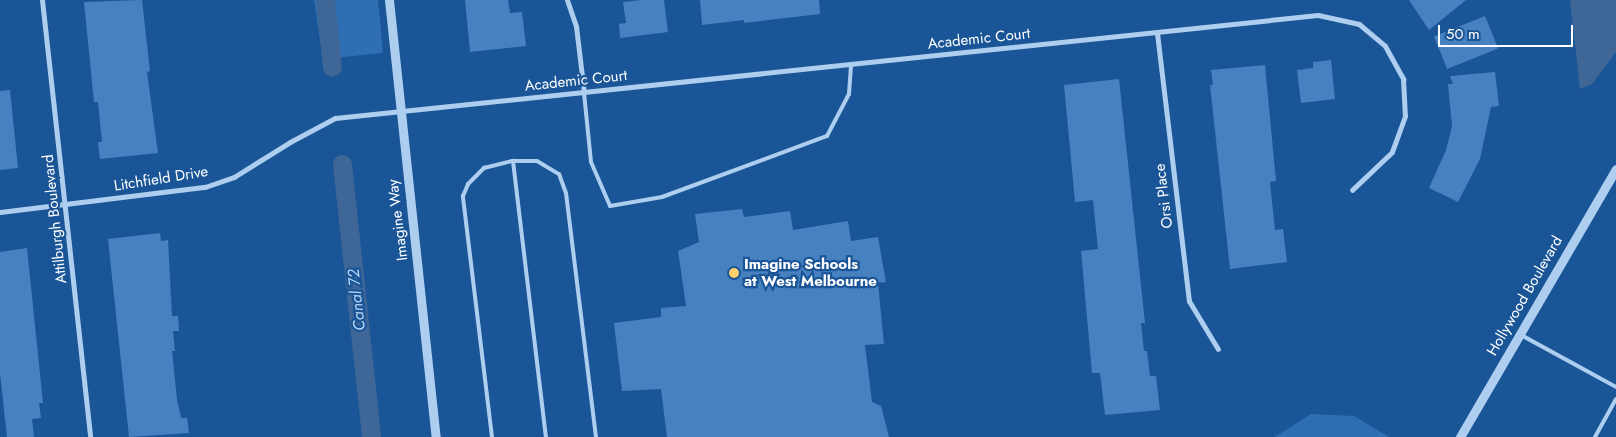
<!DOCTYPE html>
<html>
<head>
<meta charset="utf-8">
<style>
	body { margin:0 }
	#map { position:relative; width:1616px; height:437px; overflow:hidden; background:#1a5597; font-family:Jost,sans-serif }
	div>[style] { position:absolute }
	.green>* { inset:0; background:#2e6fb4 }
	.water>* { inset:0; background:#3e6797 }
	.canal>* { height:19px; margin:-9.5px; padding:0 9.5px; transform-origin:9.5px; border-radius:9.5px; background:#3e6797 }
	.building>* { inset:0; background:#4781bf; transform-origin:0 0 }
	.service>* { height:4px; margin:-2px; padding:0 2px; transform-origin:2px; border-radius:2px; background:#aecef0 }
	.minor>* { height:5px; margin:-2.5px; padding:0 2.5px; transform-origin:2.5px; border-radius:2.5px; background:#aecef0 }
	.tertiary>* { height:9px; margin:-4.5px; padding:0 4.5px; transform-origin:4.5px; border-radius:4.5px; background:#aecef0 }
	.dots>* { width:14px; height:14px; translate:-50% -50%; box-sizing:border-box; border:2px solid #1a5597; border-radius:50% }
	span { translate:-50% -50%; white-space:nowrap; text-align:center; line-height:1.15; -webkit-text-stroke:4.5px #1a5597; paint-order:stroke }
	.street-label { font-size:15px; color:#fff }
	.poi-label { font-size:15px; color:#fff; font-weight:700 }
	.left { translate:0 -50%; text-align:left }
	.water-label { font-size:16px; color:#bbd8f7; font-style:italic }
	.scale { position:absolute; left:1438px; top:25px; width:135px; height:22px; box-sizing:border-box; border:2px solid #fff; border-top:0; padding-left:6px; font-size:15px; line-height:18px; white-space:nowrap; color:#fff; -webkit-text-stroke:4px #1a5597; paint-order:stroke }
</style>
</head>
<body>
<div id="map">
	<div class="green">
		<div style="clip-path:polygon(314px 0,378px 0,383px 53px,323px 59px)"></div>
		<div style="clip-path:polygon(1311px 414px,1354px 416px,1389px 437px,1275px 437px)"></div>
	</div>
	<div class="water">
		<div style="clip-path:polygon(1570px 0,1616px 0,1616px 52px,1592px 84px,1580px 89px)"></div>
	</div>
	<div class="canal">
		<div style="left:325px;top:0;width:67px;rotate:84deg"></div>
		<div style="left:342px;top:164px;width:275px;rotate:83.9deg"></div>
	</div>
	<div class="building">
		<div style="clip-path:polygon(142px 0,150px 71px,147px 72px,158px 153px,100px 159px,98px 142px,102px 142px,98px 102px,94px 102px,84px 2px)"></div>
		<div style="clip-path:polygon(465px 0,508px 0,510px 13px,522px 12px,526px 46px,470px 52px)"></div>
		<div style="clip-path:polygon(641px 0,664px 0,668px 32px,620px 38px,619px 24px,626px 23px,623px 2px)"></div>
		<div style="clip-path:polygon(700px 0,819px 0,820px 14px,744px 23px,744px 20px,702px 25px)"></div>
		<div style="clip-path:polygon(1409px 0,1466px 0,1429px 30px)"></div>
		<div style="left:1485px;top:16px;width:35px;height:55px;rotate:68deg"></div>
		<div style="clip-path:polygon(1331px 60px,1335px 99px,1301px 103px,1297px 70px,1313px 68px,1313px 62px)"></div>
		<div style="clip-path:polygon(1265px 65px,1276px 181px,1270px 182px,1275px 230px,1283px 229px,1287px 262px,1230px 269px,1210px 85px,1213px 85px,1211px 70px)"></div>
		<div style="clip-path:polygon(1495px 72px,1499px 106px,1491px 107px,1480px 159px,1458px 202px,1429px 188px,1446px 150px,1452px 126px,1448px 84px,1453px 84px,1450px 76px)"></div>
		<div style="clip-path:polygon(1119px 79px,1145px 323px,1141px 323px,1144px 351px,1147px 351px,1150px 376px,1156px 376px,1160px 410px,1105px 415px,1100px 373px,1092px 373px,1081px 251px,1098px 249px,1093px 200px,1075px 202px,1064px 85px)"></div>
		<div style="clip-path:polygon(10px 90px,18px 168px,0 170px,0 91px)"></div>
		<div style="clip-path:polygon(742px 209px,744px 217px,790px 211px,793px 230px,848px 221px,851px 241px,878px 237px,886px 282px,878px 283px,884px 344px,865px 345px,872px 402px,881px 406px,889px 437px,667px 437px,661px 389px,622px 391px,614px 323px,661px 317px,661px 308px,686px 306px,678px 251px,699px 242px,695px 214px)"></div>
		<div style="clip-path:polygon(160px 233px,161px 241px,168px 240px,172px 316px,178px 316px,179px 331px,173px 331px,175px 351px,172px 351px,177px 399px,181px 418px,187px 418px,189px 433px,129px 437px,108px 239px)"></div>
		<div style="clip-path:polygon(27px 248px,43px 403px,39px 403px,41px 418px,32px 419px,34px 437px,7px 437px,0 373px,0 252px)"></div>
	</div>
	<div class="service">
		<div style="left:584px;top:93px;width:69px;rotate:84.2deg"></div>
		<div style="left:591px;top:162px;width:48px;rotate:66.6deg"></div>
		<div style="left:610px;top:206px;width:53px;rotate:-9.8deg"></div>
		<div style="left:662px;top:197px;width:176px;rotate:-20.3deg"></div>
		<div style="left:827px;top:136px;width:47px;rotate:-62.4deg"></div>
		<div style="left:849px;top:94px;width:29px;rotate:-86deg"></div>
		<div style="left:513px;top:161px;width:278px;rotate:83.2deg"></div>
		<div style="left:1521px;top:335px;width:108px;rotate:28.7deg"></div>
		<div style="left:492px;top:437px;width:243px;rotate:-96.9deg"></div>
		<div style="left:463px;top:196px;width:13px;rotate:-67deg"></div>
		<div style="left:468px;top:184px;width:23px;rotate:-45deg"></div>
		<div style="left:484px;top:168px;width:30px;rotate:-14deg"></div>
		<div style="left:513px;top:161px;width:24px"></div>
		<div style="left:537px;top:161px;width:26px;rotate:31deg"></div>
		<div style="left:559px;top:174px;width:20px;rotate:70deg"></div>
		<div style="left:566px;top:193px;width:246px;rotate:83deg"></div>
		<div style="left:1595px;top:437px;width:43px;rotate:-61.1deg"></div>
	</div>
	<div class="minor">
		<div style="left:42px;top:0;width:440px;rotate:83.7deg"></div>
		<div style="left:567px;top:0;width:28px;rotate:71deg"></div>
		<div style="left:576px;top:26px;width:67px;rotate:83.2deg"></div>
		<div style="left:1157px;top:33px;width:270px;rotate:83.2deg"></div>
		<div style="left:1189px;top:301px;width:56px;rotate:58.9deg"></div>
		<div style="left:0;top:212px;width:207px;rotate:-7deg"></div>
		<div style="left:205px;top:187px;width:31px;rotate:-19deg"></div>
		<div style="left:234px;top:177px;width:66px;rotate:-32deg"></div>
		<div style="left:290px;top:142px;width:51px;rotate:-28.1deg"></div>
		<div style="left:335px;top:118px;width:988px;rotate:-5.98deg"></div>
		<div style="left:1318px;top:15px;width:42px;rotate:12.4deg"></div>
		<div style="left:1359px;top:24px;width:34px;rotate:40deg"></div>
		<div style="left:1385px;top:46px;width:38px;rotate:61deg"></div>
		<div style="left:1403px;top:79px;width:37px;rotate:87deg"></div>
		<div style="left:1405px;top:116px;width:38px;rotate:110deg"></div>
		<div style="left:1392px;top:152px;width:55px;rotate:136.5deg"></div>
	</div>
	<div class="tertiary">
		<div style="left:389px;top:0;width:440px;rotate:83.9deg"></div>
		<div style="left:1460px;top:437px;width:310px;rotate:-59.8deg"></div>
	</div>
	<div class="dots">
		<div style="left:734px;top:273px;background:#ffd06d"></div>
	</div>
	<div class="street-label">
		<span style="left:979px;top:39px;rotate:-6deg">Academic Court</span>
		<span style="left:576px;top:81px;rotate:-6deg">Academic Court</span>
		<span style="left:161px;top:179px;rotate:-9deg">Litchfield Drive</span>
		<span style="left:1164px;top:196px;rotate:-97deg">Orsi Place</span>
		<span style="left:55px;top:219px;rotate:-96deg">Attilburgh Boulevard</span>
		<span style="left:398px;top:220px;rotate:-97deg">Imagine Way</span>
		<span style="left:1525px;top:296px;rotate:-60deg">Hollywood Boulevard</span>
	</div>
	<div class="poi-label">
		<span class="left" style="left:744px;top:273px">Imagine Schools<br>at West Melbourne</span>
	</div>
	<div class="water-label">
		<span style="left:357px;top:300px;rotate:-96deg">Canal 72</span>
	</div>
	<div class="scale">50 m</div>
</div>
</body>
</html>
